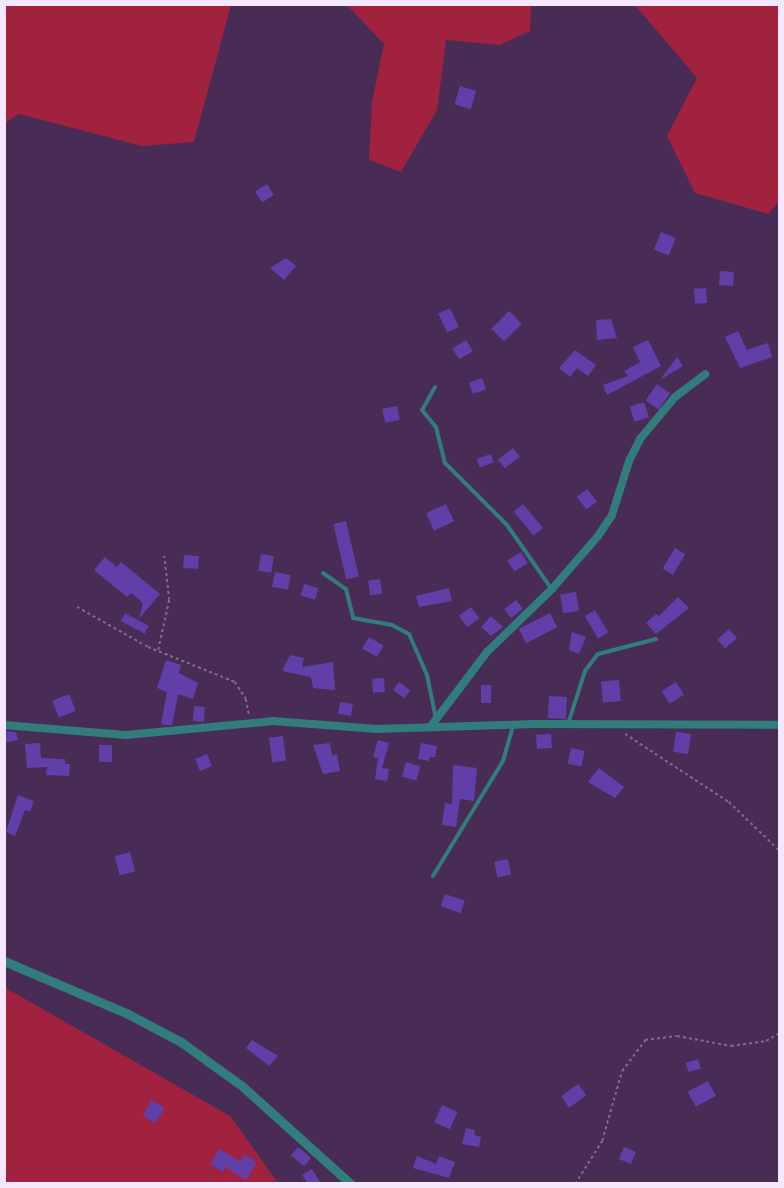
<!DOCTYPE html>
<html>
<head>
<meta charset="utf-8">
<style>
	body { margin:0 }
	#map { position:relative; width:784px; height:1188px; overflow:hidden; background:#482c56; font-family:Rubik,sans-serif }
	div>[style] { position:absolute }
	.green>* { inset:0; background:#a0223e }
	.building>* { inset:0; background:#613fa9; transform-origin:0 0 }
	.path>* { height:1.5px; margin-top:-0.75px; transform-origin:0; background:repeating-linear-gradient(90deg,#80698c 0 3px,transparent 0 6px) }
	.service>* { height:4px; margin:-2px; padding:0 2px; transform-origin:2px; border-radius:2px; background:#327c7b }
	.minor>* { height:8px; margin:-4px; padding:0 4px; transform-origin:4px; border-radius:4px; background:#327c7b }
	.tertiary>* { height:9px; margin:-4.5px; padding:0 4.5px; transform-origin:4.5px; border-radius:4.5px; background:#327c7b }
	span { translate:-50% -50%; white-space:nowrap; text-align:center; line-height:1.15; -webkit-text-stroke:5px #3d224b; paint-order:stroke }
	.frame { position:absolute; inset:0; border:6px solid #f5e8fd; pointer-events:none }
</style>
</head>
<body>
<div id="map">
	<div class="green">
		<div style="clip-path:polygon(5px 4px,231px 5px,194px 142px,142px 146px,19px 114px,5px 123px)"></div>
		<div style="clip-path:polygon(347px 5px,531px 5px,530px 31px,500px 45px,446px 40px,437px 110px,401px 172px,369px 160px,372px 102px,384px 44px)"></div>
		<div style="clip-path:polygon(635px 5px,779px 5px,779px 202px,768px 214px,695px 193px,667px 136px,697px 78px)"></div>
		<div style="clip-path:polygon(4px 987px,230px 1116px,278px 1183px,5px 1183px)"></div>
	</div>
	<div class="building">
		<div style="left:460px;top:86px;width:17px;height:19px;rotate:17deg"></div>
		<div style="left:267px;top:184px;width:13px;height:14px;rotate:58deg"></div>
		<div style="left:661px;top:232px;width:16px;height:19px;rotate:22deg"></div>
		<div style="clip-path:polygon(286px 258px,296px 266px,284px 280px,270px 268px)"></div>
		<div style="left:720px;top:271px;width:14px;height:14px;rotate:4deg"></div>
		<div style="left:706px;top:288px;width:15px;height:12px;rotate:86deg"></div>
		<div style="left:450px;top:308px;width:21px;height:13px;rotate:65deg"></div>
		<div style="left:509px;top:311px;width:18px;height:25px;rotate:45deg"></div>
		<div style="clip-path:polygon(611px 319px,617px 338px,597px 340px,596px 320px)"></div>
		<div style="clip-path:polygon(738px 331px,747px 350px,768px 343px,772px 357px,740px 368px,725px 337px)"></div>
		<div style="left:466px;top:340px;width:13px;height:16px;rotate:58deg"></div>
		<div style="clip-path:polygon(648px 340px,661px 366px,607px 395px,603px 385px,628px 376px,624px 371px,640px 362px,633px 347px)"></div>
		<div style="clip-path:polygon(575px 350px,596px 365px,588px 376px,577px 368px,570px 377px,559px 368px)"></div>
		<div style="clip-path:polygon(677px 357px,683px 366px,660px 380px)"></div>
		<div style="left:482px;top:378px;width:12px;height:14px;rotate:70deg"></div>
		<div style="left:657px;top:384px;width:16px;height:20px;rotate:35deg"></div>
		<div style="left:644px;top:402px;width:16px;height:15px;rotate:72deg"></div>
		<div style="left:397px;top:406px;width:14px;height:15px;rotate:78deg"></div>
		<div style="left:513px;top:448px;width:11px;height:19px;rotate:52deg"></div>
		<div style="left:491px;top:454px;width:9px;height:15px;rotate:72deg"></div>
		<div style="left:587px;top:489px;width:16px;height:13px;rotate:52deg"></div>
		<div style="left:446px;top:504px;width:19px;height:22px;rotate:65deg"></div>
		<div style="left:523px;top:504px;width:31px;height:12px;rotate:50deg"></div>
		<div style="left:346px;top:521px;width:57px;height:13px;rotate:77deg"></div>
		<div style="left:675px;top:548px;width:12px;height:24px;rotate:31deg"></div>
		<div style="left:521px;top:552px;width:13px;height:16px;rotate:58deg"></div>
		<div style="left:261px;top:554px;width:13px;height:17px;rotate:9deg"></div>
		<div style="left:184px;top:555px;width:15px;height:13px;rotate:4deg"></div>
		<div style="clip-path:polygon(105px 557px,117px 567px,121px 562px,160px 594px,139px 619px,143px 603px,131px 593px,127px 597px,94px 570px)"></div>
		<div style="left:275px;top:572px;width:16px;height:15px;rotate:11deg"></div>
		<div style="left:380px;top:579px;width:15px;height:12px;rotate:82deg"></div>
		<div style="left:304px;top:584px;width:15px;height:12px;rotate:16deg"></div>
		<div style="clip-path:polygon(449px 588px,452px 601px,419px 607px,416px 596px)"></div>
		<div style="left:576px;top:592px;width:19px;height:16px;rotate:81deg"></div>
		<div style="clip-path:polygon(678px 597px,689px 608px,656px 634px,646px 623px,656px 614px,659px 616px)"></div>
		<div style="left:516px;top:600px;width:11px;height:15px;rotate:52deg"></div>
		<div style="left:471px;top:607px;width:14px;height:15px;rotate:54deg"></div>
		<div style="left:595px;top:610px;width:26px;height:12px;rotate:59deg"></div>
		<div style="left:125px;top:613px;width:27px;height:9px;rotate:28deg"></div>
		<div style="left:550px;top:613px;width:16px;height:35px;rotate:63deg"></div>
		<div style="clip-path:polygon(491px 616px,503px 627px,491px 636px,481px 627px)"></div>
		<div style="left:729px;top:629px;width:12px;height:16px;rotate:48deg"></div>
		<div style="clip-path:polygon(572px 632px,586px 637px,579px 654px,569px 650px)"></div>
		<div style="left:369px;top:637px;width:17px;height:13px;rotate:31deg"></div>
		<div style="clip-path:polygon(290px 655px,304px 658px,302px 667px,333px 662px,335px 690px,313px 688px,311px 677px,282px 671px)"></div>
		<div style="clip-path:polygon(166px 660px,181px 665px,179px 673px,198px 683px,193px 699px,178px 694px,172px 725px,168px 725px,161px 724px,167px 692px,157px 688px)"></div>
		<div style="left:384px;top:678px;width:14px;height:12px;rotate:86deg"></div>
		<div style="left:619px;top:680px;width:21px;height:18px;rotate:85deg"></div>
		<div style="left:399px;top:682px;width:14px;height:10px;rotate:36deg"></div>
		<div style="left:676px;top:682px;width:15px;height:17px;rotate:58deg"></div>
		<div style="left:481px;top:685px;width:10px;height:18px"></div>
		<div style="left:69px;top:694px;width:18px;height:18px;rotate:68deg"></div>
		<div style="left:549px;top:696px;width:18px;height:22px;rotate:3deg"></div>
		<div style="left:340px;top:702px;width:13px;height:12px;rotate:9deg"></div>
		<div style="left:194px;top:706px;width:11px;height:15px;rotate:5deg"></div>
		<div style="clip-path:polygon(4px 731px,16px 732px,18px 740px,4px 743px)"></div>
		<div style="left:676px;top:732px;width:15px;height:20px;rotate:8deg"></div>
		<div style="left:551px;top:734px;width:14px;height:15px;rotate:86deg"></div>
		<div style="left:283px;top:736px;width:25px;height:14px;rotate:83deg"></div>
		<div style="clip-path:polygon(378px 740px,389px 743px,382px 768px,389px 769px,387px 781px,375px 779px,378px 758px,373px 757px)"></div>
		<div style="clip-path:polygon(40px 743px,41px 758px,65px 759px,65px 764px,70px 764px,69px 776px,46px 775px,47px 767px,27px 768px,25px 744px)"></div>
		<div style="clip-path:polygon(330px 743px,332px 755px,337px 754px,340px 771px,323px 774px,313px 745px)"></div>
		<div style="clip-path:polygon(421px 743px,437px 746px,435px 757px,430px 757px,429px 761px,418px 759px)"></div>
		<div style="left:99px;top:745px;width:13px;height:17px"></div>
		<div style="left:571px;top:748px;width:14px;height:16px;rotate:12deg"></div>
		<div style="left:207px;top:754px;width:13px;height:13px;rotate:67deg"></div>
		<div style="left:406px;top:762px;width:15px;height:15px;rotate:16deg"></div>
		<div style="clip-path:polygon(453px 765px,477px 768px,474px 801px,460px 799px,456px 827px,442px 825px,445px 803px,452px 804px)"></div>
		<div style="clip-path:polygon(599px 768px,624px 787px,615px 798px,588px 782px)"></div>
		<div style="clip-path:polygon(18px 795px,34px 801px,30px 812px,25px 810px,15px 836px,6px 832px)"></div>
		<div style="left:130px;top:852px;width:20px;height:16px;rotate:75deg"></div>
		<div style="left:508px;top:859px;width:16px;height:14px;rotate:79deg"></div>
		<div style="left:445px;top:894px;width:21px;height:13px;rotate:19deg"></div>
		<div style="clip-path:polygon(252px 1040px,278px 1056px,269px 1066px,246px 1048px)"></div>
		<div style="left:698px;top:1059px;width:10px;height:13px;rotate:73deg"></div>
		<div style="left:708px;top:1081px;width:17px;height:23px;rotate:62deg"></div>
		<div style="left:578px;top:1084px;width:14px;height:21px;rotate:54deg"></div>
		<div style="left:152px;top:1100px;width:15px;height:18px;rotate:32deg"></div>
		<div style="left:442px;top:1105px;width:17px;height:19px;rotate:24deg"></div>
		<div style="clip-path:polygon(466px 1128px,475px 1130px,474px 1135px,481px 1137px,479px 1147px,462px 1144px)"></div>
		<div style="left:298px;top:1147px;width:17px;height:11px;rotate:40deg"></div>
		<div style="left:624px;top:1147px;width:13px;height:13px;rotate:23deg"></div>
		<div style="clip-path:polygon(219px 1149px,240px 1161px,244px 1154px,257px 1162px,246px 1180px,225px 1167px,223px 1172px,210px 1164px)"></div>
		<div style="clip-path:polygon(417px 1156px,436px 1164px,439px 1156px,455px 1162px,449px 1178px,413px 1168px)"></div>
		<div style="clip-path:polygon(312px 1169px,321px 1184px,308px 1184px,302px 1175px)"></div>
	</div>
	<div class="path">
		<div style="left:77px;top:607px;width:81px;rotate:29.4deg"></div>
		<div style="left:148px;top:647px;width:94px;rotate:21.9deg"></div>
		<div style="left:235px;top:682px;width:20px;rotate:57deg"></div>
		<div style="left:246px;top:699px;width:16px;rotate:79deg"></div>
		<div style="left:158px;top:650px;width:51px;rotate:-77.6deg"></div>
		<div style="left:169px;top:600px;width:44px;rotate:-96.5deg"></div>
		<div style="left:625px;top:734px;width:124px;rotate:33.2deg"></div>
		<div style="left:729px;top:802px;width:71px;rotate:43.9deg"></div>
		<div style="left:575px;top:1184px;width:51px;rotate:-57.9deg"></div>
		<div style="left:602px;top:1141px;width:73px;rotate:-74.1deg"></div>
		<div style="left:622px;top:1071px;width:39px;rotate:-53deg"></div>
		<div style="left:645px;top:1040px;width:32px;rotate:-7deg"></div>
		<div style="left:677px;top:1036px;width:55px;rotate:10.5deg"></div>
		<div style="left:731px;top:1046px;width:35px;rotate:-8deg"></div>
		<div style="left:766px;top:1041px;width:16px;rotate:-30deg"></div>
	</div>
	<div class="service">
		<div style="left:435px;top:387px;width:26px;rotate:119deg"></div>
		<div style="left:422px;top:410px;width:22px;rotate:51deg"></div>
		<div style="left:436px;top:427px;width:37px;rotate:76deg"></div>
		<div style="left:445px;top:463px;width:88px;rotate:45deg"></div>
		<div style="left:507px;top:525px;width:77px;rotate:55.1deg"></div>
		<div style="left:323px;top:573px;width:28px;rotate:35deg"></div>
		<div style="left:346px;top:589px;width:30px;rotate:76deg"></div>
		<div style="left:353px;top:618px;width:40px;rotate:10deg"></div>
		<div style="left:392px;top:625px;width:19px;rotate:28deg"></div>
		<div style="left:409px;top:634px;width:45px;rotate:66.3deg"></div>
		<div style="left:427px;top:675px;width:45px;rotate:78.4deg"></div>
		<div style="left:568px;top:724px;width:56px;rotate:-72.2deg"></div>
		<div style="left:585px;top:671px;width:21px;rotate:-53deg"></div>
		<div style="left:598px;top:654px;width:60px;rotate:-14.5deg"></div>
		<div style="left:433px;top:876px;width:135px;rotate:-58.7deg"></div>
		<div style="left:503px;top:761px;width:37px;rotate:-74deg"></div>
	</div>
	<div class="minor">
		<div style="left:4px;top:725px;width:122px;rotate:4.7deg"></div>
		<div style="left:126px;top:735px;width:148px;rotate:-5.4deg"></div>
		<div style="left:273px;top:721px;width:104px;rotate:4.4deg"></div>
		<div style="left:377px;top:729px;width:157px;rotate:-1.8deg"></div>
		<div style="left:534px;top:724px;width:246px;rotate:0.2deg"></div>
		<div style="left:431px;top:726px;width:93px;rotate:-52.9deg"></div>
		<div style="left:487px;top:652px;width:91px;rotate:-44.1deg"></div>
		<div style="left:552px;top:589px;width:70px;rotate:-49deg"></div>
		<div style="left:598px;top:536px;width:25px;rotate:-56deg"></div>
		<div style="left:612px;top:515px;width:57px;rotate:-72.5deg"></div>
		<div style="left:629px;top:461px;width:25px;rotate:-63deg"></div>
		<div style="left:640px;top:439px;width:55px;rotate:-50.2deg"></div>
		<div style="left:675px;top:397px;width:38px;rotate:-37deg"></div>
	</div>
	<div class="tertiary">
		<div style="left:4px;top:961px;width:135px;rotate:23.1deg"></div>
		<div style="left:128px;top:1014px;width:60px;rotate:27.8deg"></div>
		<div style="left:181px;top:1042px;width:75px;rotate:35.8deg"></div>
		<div style="left:242px;top:1086px;width:147px;rotate:42deg"></div>
	</div>
	<div class="frame"></div>
</div>
</body>
</html>
